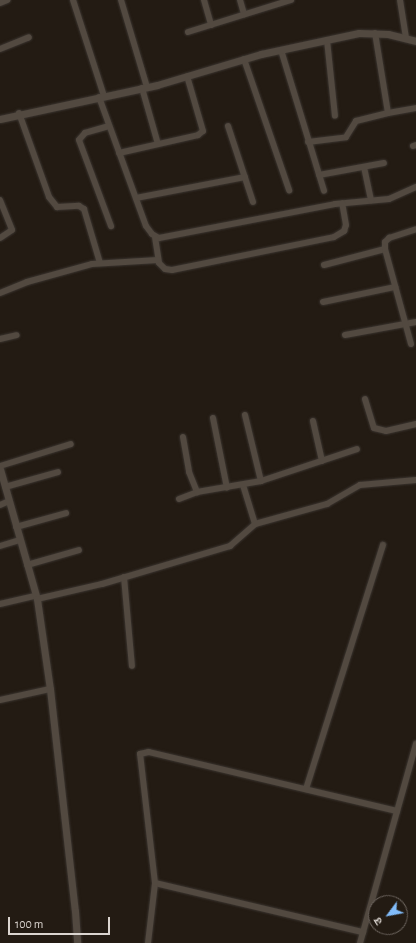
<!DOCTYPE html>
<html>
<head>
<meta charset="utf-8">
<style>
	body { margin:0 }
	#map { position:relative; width:416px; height:943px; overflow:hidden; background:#231b13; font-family:"Alegreya Sans","Noto Sans Devanagari",sans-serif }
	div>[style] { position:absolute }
	.roads { filter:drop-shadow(0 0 1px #3a342f) drop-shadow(0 0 1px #3a342f) }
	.minor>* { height:6px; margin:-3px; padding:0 3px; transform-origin:3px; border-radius:3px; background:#524940 }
	.tertiary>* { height:7px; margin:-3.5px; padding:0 3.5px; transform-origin:3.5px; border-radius:3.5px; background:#524940 }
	span { translate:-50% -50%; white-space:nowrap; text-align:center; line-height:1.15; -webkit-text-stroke:3px #231b13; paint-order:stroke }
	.north { position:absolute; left:368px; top:895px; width:40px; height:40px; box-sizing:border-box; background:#231b13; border:1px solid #6d655f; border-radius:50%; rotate:238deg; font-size:11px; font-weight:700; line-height:16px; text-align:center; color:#dbd5d0 }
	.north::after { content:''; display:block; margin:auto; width:14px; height:18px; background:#81bcfa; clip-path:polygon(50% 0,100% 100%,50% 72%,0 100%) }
	.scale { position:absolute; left:8px; top:917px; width:102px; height:18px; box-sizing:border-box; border:2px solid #dbd5d0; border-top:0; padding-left:5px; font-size:12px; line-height:14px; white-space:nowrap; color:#dbd5d0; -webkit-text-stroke:3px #231b13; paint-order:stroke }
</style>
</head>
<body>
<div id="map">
	<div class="roads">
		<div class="minor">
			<div style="left:73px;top:0;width:101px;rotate:72.1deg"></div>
			<div style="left:121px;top:0;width:91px;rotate:73.4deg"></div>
			<div style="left:204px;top:0;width:26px;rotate:74deg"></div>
			<div style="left:240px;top:0;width:15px;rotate:74deg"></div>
			<div style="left:400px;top:0;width:38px;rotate:81deg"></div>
			<div style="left:0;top:3px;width:8px;rotate:-23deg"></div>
			<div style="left:188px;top:32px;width:108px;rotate:-17.3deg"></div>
			<div style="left:327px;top:40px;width:76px;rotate:84deg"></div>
			<div style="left:0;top:49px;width:31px;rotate:-22deg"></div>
			<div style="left:281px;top:50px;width:147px;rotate:73deg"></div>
			<div style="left:244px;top:59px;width:139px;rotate:71deg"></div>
			<div style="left:142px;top:88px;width:58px;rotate:74.1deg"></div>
			<div style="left:99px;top:97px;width:137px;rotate:70deg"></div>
			<div style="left:146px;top:226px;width:10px;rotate:53deg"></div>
			<div style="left:152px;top:234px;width:8px;rotate:30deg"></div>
			<div style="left:159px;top:238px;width:179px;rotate:-10.9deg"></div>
			<div style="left:335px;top:204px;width:54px;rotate:-5.3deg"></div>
			<div style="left:389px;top:199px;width:30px;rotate:-24deg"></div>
			<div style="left:19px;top:113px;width:89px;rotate:70.3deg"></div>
			<div style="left:49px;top:197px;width:13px;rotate:51deg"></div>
			<div style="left:57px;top:207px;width:22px;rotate:-3deg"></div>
			<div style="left:79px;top:206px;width:6px;rotate:31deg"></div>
			<div style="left:84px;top:209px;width:56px;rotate:73.5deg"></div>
			<div style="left:388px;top:113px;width:28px;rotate:-10deg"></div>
			<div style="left:109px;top:126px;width:25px;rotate:164deg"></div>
			<div style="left:85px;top:133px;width:9px;rotate:131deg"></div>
			<div style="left:79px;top:140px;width:92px;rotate:69.6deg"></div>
			<div style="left:228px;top:126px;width:80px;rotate:71.8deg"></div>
			<div style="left:308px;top:142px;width:38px;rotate:-7deg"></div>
			<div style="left:346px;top:137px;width:19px;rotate:-58deg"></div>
			<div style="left:356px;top:121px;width:33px;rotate:-14deg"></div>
			<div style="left:388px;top:113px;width:81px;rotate:-99.2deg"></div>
			<div style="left:413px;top:146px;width:3px;rotate:-18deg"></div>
			<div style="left:119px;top:153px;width:81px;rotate:-12.8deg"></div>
			<div style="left:198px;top:135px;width:6px;rotate:-39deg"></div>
			<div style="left:203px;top:131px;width:57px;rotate:-106.2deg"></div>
			<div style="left:364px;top:167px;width:34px;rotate:78deg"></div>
			<div style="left:319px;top:175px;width:66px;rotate:-10.5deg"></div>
			<div style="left:136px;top:198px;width:111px;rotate:-10.9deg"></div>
			<div style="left:0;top:200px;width:32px;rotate:68deg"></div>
			<div style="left:12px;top:230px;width:14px;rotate:146deg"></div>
			<div style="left:155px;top:237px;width:26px;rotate:81deg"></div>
			<div style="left:159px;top:263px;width:8px;rotate:45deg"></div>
			<div style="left:165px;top:269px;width:7px;rotate:8deg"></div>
			<div style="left:172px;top:270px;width:165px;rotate:-11.5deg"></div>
			<div style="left:334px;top:237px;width:12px;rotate:-31deg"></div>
			<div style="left:344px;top:231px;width:6px;rotate:-72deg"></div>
			<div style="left:346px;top:225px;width:22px;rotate:-100deg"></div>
			<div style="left:324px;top:265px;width:63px;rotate:-14.7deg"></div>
			<div style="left:0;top:293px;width:29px;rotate:-22deg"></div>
			<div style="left:27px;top:282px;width:67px;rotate:-15.5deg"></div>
			<div style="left:92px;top:264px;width:66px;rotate:-3.5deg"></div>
			<div style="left:323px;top:302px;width:74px;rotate:-11.8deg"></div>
			<div style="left:345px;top:335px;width:72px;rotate:-10.4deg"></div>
			<div style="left:0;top:339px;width:17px;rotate:-13deg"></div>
			<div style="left:411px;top:344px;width:98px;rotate:-105.3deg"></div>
			<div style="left:385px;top:249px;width:7px;rotate:-90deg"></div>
			<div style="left:385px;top:242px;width:6px;rotate:-45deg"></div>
			<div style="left:389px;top:238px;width:28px;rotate:-18deg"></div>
			<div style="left:365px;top:399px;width:30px;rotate:73deg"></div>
			<div style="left:374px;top:428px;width:12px;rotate:14deg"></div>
			<div style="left:386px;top:431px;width:31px;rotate:-13deg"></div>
			<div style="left:245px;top:415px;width:68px;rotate:76.4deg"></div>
			<div style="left:213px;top:418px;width:71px;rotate:78.7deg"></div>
			<div style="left:313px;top:421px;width:41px;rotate:77.3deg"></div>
			<div style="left:183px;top:437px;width:36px;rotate:80deg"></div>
			<div style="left:189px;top:472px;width:22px;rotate:68deg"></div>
			<div style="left:0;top:466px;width:74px;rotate:-17.2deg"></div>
			<div style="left:243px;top:485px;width:41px;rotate:72.9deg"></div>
			<div style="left:5px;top:487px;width:55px;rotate:-15.8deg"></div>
			<div style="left:179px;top:499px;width:19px;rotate:-21deg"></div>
			<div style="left:197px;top:492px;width:65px;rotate:-9.8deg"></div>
			<div style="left:261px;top:481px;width:101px;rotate:-18.4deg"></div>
			<div style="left:0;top:505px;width:10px;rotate:-24deg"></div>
			<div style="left:16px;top:527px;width:52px;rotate:-15.6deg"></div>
			<div style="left:0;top:546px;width:21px;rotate:-17deg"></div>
			<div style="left:27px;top:565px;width:54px;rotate:-16.1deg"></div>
			<div style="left:124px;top:577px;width:89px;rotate:84.9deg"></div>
			<div style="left:37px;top:599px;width:67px;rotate:-13deg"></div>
			<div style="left:102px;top:584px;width:134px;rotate:-16.5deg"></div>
			<div style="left:230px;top:546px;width:33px;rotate:-41deg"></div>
			<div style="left:255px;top:524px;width:75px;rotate:-15.5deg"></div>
			<div style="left:327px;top:504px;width:38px;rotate:-30deg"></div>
			<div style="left:360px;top:485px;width:56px;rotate:-5.1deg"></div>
			<div style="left:0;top:604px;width:37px;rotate:-13deg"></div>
			<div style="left:0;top:700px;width:51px;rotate:-12.4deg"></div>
			<div style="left:306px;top:789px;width:256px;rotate:-72.5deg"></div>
			<div style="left:155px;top:883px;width:214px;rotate:13.3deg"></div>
			<div style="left:148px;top:943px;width:60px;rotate:-83.3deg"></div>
			<div style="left:155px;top:883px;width:130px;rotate:-96.6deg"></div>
			<div style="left:140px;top:754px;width:9px;rotate:-13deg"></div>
			<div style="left:149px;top:752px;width:255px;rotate:13.4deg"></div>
			<div style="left:360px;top:943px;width:207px;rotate:-74.3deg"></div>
		</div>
		<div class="tertiary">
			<div style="left:0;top:119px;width:161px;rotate:-12.2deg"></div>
			<div style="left:157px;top:85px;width:109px;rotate:-16.6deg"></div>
			<div style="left:261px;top:54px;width:100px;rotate:-12.1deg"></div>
			<div style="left:359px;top:33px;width:29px;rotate:2deg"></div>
			<div style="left:388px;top:34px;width:29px;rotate:14deg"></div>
			<div style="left:0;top:469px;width:135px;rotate:74.1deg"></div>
			<div style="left:37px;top:599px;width:91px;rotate:81.8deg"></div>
			<div style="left:50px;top:689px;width:223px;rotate:83.6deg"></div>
			<div style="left:75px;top:911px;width:32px;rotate:86deg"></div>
		</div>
	</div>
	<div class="north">उ</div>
	<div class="scale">100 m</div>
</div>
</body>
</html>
